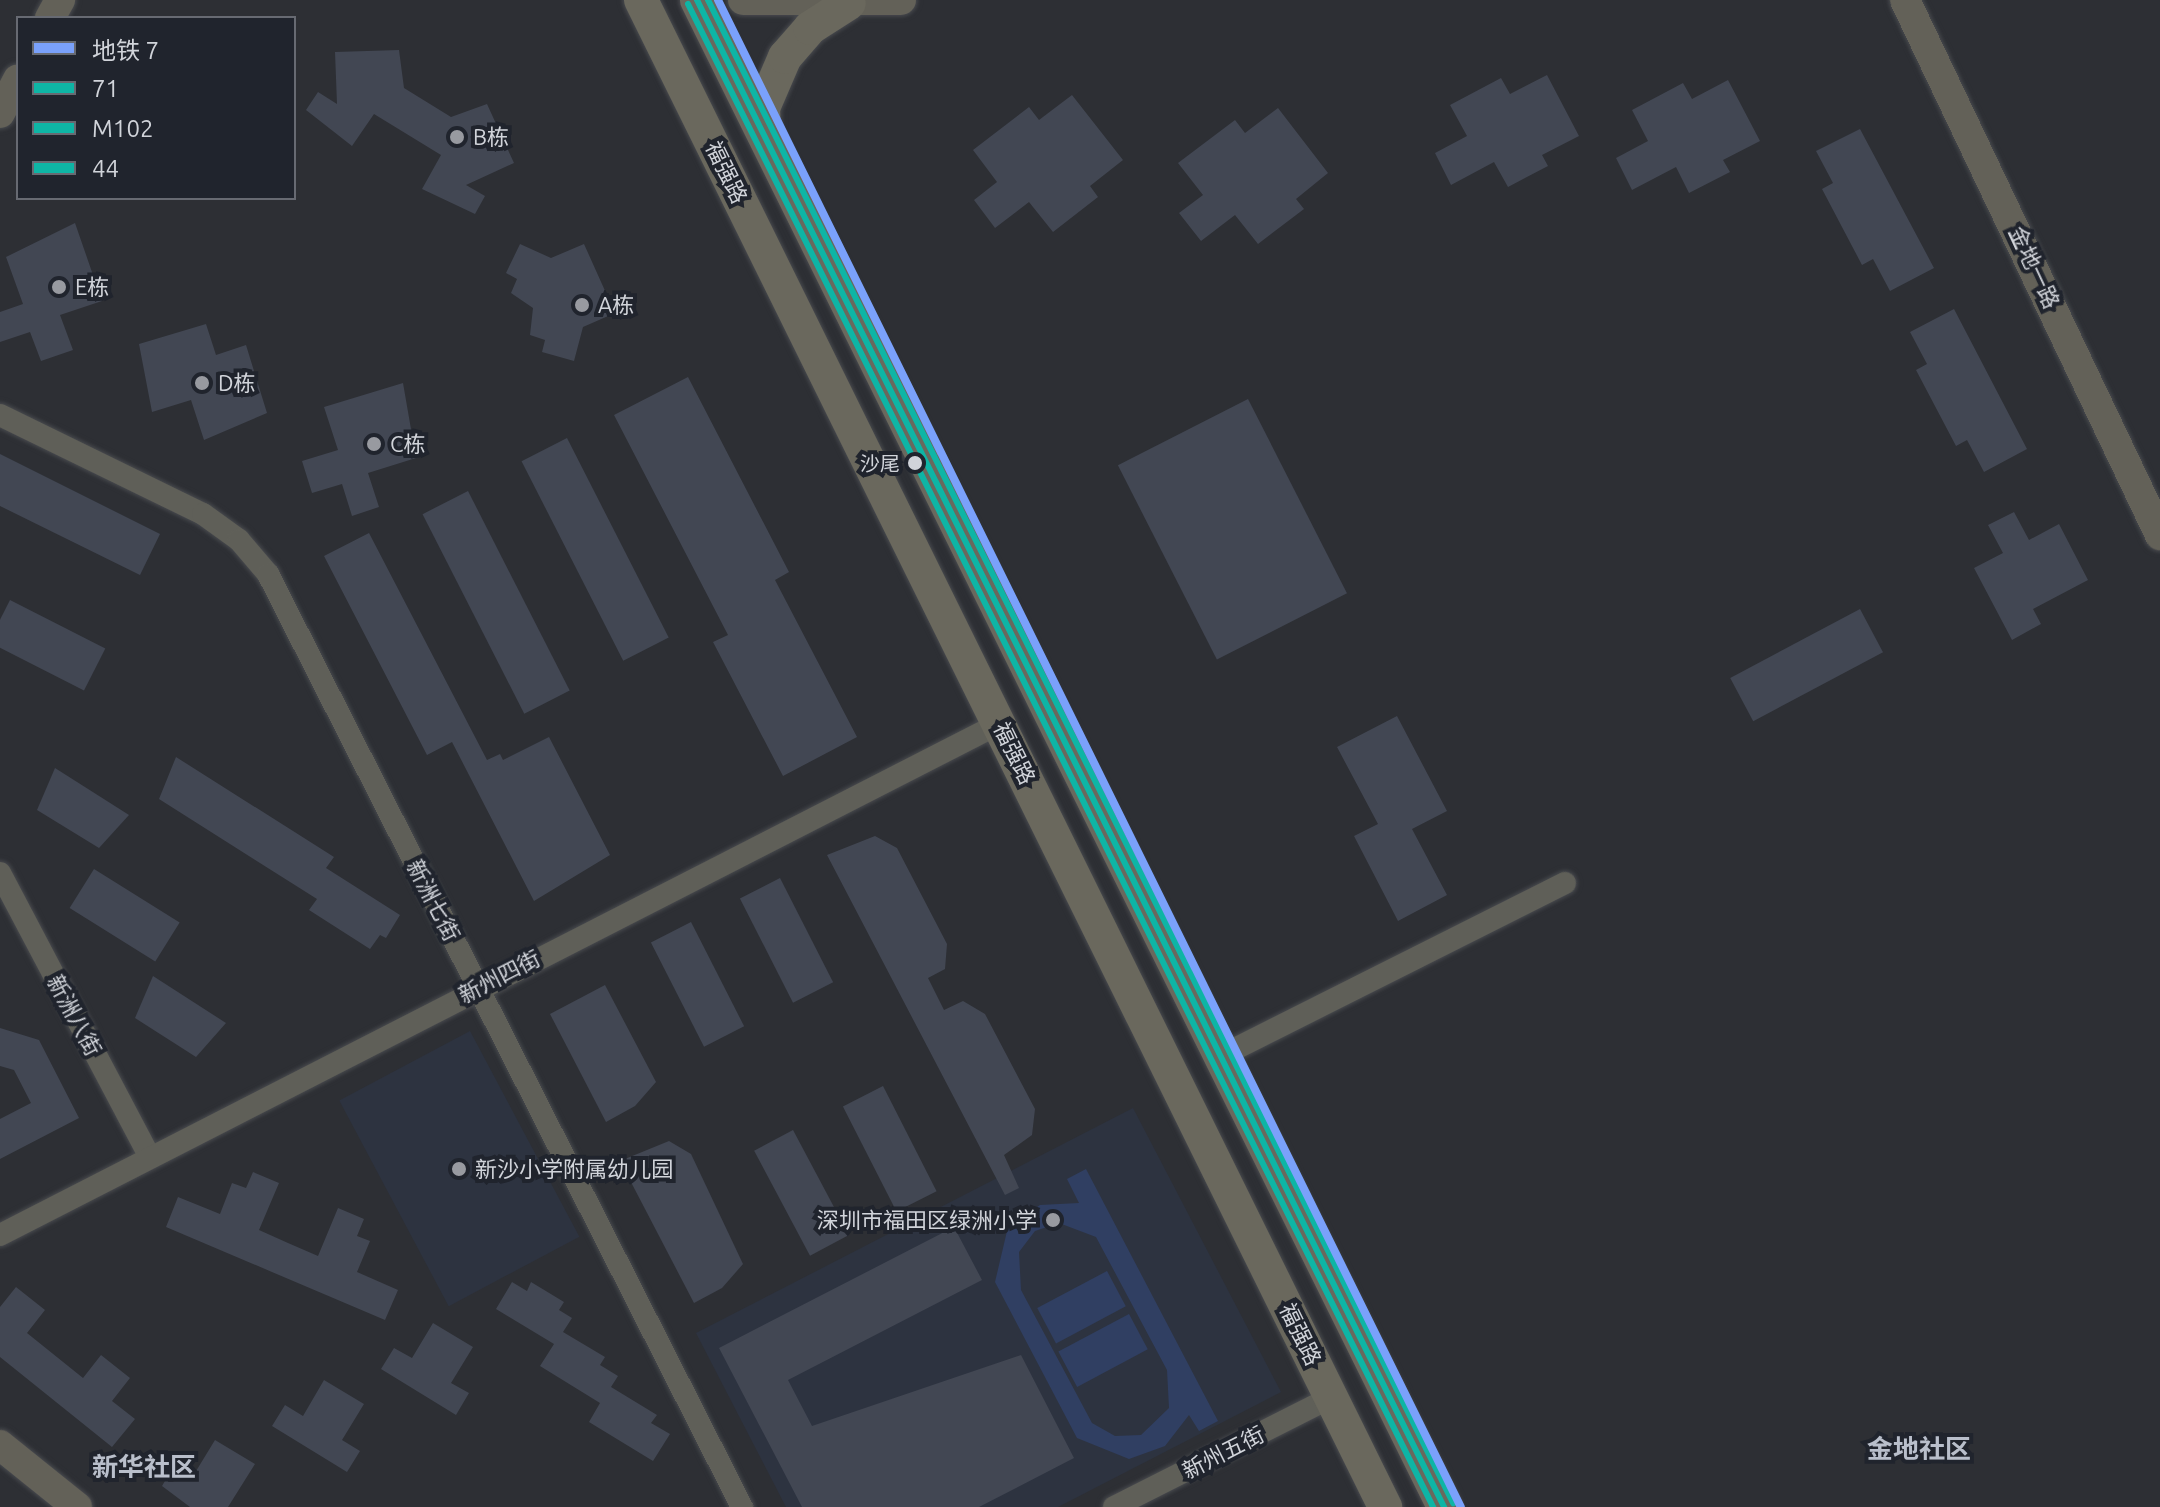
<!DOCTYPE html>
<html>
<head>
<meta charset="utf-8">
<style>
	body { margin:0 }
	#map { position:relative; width:2160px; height:1507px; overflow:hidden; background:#2d2f34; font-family:Ubuntu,"Noto Sans SC",sans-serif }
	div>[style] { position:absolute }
	.built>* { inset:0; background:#2d3340; transform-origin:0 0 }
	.green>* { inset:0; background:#303f62; transform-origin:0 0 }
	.building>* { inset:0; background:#424753; transform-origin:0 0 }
	.roads { filter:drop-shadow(0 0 2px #484a4e) drop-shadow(0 0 2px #484a4e) }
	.street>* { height:22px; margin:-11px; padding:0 11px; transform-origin:11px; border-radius:11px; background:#5f5f58 }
	.secondary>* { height:30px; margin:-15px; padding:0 15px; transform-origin:15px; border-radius:15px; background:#636158 }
	.primary>* { height:34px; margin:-17px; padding:0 17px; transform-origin:17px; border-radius:17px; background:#6a685d }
	.bus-1>* { height:6px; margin:-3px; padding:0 3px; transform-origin:3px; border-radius:3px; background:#0eb5a5 }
	.bus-2>* { height:6px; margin:-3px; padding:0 3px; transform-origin:3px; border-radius:3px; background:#0eb5a5 }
	.bus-3>* { height:6px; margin:-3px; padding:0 3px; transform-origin:3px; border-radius:3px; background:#0eb5a5 }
	.metro-1>* { height:8px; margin:-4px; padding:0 4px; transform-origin:4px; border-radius:4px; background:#7aa1fb }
	.dots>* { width:22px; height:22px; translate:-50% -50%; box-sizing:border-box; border:4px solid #20242d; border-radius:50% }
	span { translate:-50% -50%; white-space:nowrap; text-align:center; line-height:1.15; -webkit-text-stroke:8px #20242d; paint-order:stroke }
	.bus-label { font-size:20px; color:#d1d4da }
	.right { translate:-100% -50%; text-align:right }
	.poi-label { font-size:22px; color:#d1d4da }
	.left { translate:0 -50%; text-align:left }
	.street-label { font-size:22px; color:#d1d4da }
	.quarter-label { font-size:26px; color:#b9bfcb; font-weight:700 }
	.legend { position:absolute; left:16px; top:16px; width:280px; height:184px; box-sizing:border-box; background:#20242d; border:2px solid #676a72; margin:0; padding:10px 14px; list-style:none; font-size:24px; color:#d1d4da }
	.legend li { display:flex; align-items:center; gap:16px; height:40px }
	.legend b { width:40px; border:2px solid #676a72 }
</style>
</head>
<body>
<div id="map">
	<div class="built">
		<div style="left:470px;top:1031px;width:233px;height:148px;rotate:62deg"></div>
		<div style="clip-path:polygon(1133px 1108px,1281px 1392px,1058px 1507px,786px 1507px,696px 1333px)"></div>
	</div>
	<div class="green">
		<div style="clip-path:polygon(evenodd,1086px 1169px,1218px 1421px,1199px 1431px,1189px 1415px,1165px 1446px,1129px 1459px,1077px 1438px,995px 1282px,1008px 1227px,1040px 1205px,1079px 1203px,1067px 1179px,1086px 1169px,1059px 1223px,1096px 1237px,1167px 1370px,1169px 1408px,1141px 1435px,1115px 1436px,1092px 1423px,1021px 1290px,1019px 1252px,1035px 1231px,1059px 1223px)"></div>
		<div style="left:1107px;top:1271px;width:40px;height:79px;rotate:62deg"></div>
		<div style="left:1129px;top:1314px;width:40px;height:80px;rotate:62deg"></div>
	</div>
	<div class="building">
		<div style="clip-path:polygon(399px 50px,404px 88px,451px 117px,487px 104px,514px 163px,466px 185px,485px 196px,475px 214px,422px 189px,441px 155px,374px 114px,352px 146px,306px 110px,318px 92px,337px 104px,335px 52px)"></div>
		<div style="clip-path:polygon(1547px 75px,1579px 136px,1542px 155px,1548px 166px,1508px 187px,1494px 162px,1451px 185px,1435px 153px,1467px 136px,1450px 105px,1501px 78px,1510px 94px)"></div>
		<div style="clip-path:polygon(1728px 80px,1760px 141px,1723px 160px,1730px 172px,1689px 193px,1676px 167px,1632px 190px,1616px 158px,1648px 141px,1632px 110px,1683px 83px,1692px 99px)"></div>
		<div style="clip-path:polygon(1072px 95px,1123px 160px,1090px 186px,1098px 197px,1053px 232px,1029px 202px,995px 228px,974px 200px,997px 182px,973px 150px,1029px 107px,1039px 120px)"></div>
		<div style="clip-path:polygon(1278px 108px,1328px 173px,1296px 199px,1304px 209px,1258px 244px,1235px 215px,1201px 241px,1179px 213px,1203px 195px,1178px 163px,1235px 120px,1245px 133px)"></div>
		<div style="clip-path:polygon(1860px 129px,1934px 268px,1890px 291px,1873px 259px,1862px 265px,1822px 189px,1833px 183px,1816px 151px)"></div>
		<div style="clip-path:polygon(75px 223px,102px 301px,60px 315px,73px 350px,41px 361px,30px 332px,0 342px,0 312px,23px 304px,6px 257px)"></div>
		<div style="clip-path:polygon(520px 244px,551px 258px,584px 244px,615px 313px,583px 327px,574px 361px,542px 352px,545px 340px,530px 335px,533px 308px,511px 293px,517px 279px,506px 273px)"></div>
		<div style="clip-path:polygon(1954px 309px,2027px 449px,1984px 472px,1967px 440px,1956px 446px,1916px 370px,1927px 364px,1910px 332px)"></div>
		<div style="clip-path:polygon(206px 324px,216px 355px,246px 345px,267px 413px,204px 440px,191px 400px,152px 412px,139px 344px)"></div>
		<div style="clip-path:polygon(688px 377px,789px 572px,775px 580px,857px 737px,783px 776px,713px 642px,728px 635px,614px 415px)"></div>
		<div style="clip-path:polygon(403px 383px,416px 458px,368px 473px,379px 507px,352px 516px,342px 484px,312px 493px,302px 461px,338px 450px,324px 407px)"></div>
		<div style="left:1248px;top:399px;width:218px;height:146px;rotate:63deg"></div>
		<div style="left:567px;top:438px;width:224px;height:51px;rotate:63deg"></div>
		<div style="clip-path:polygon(0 454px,160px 534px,140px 575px,0 506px)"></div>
		<div style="left:468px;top:491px;width:224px;height:51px;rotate:63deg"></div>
		<div style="clip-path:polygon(2014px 512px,2029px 540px,2059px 524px,2088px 580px,2033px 609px,2041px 624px,2012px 640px,1974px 568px,2003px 553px,1988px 525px)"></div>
		<div style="clip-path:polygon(369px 533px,487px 760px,500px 754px,503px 760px,549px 737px,610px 855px,534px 901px,452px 742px,427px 755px,324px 556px)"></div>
		<div style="left:10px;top:600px;width:107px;height:47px;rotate:27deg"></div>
		<div style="left:1860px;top:609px;width:49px;height:147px;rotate:62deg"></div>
		<div style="clip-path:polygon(1397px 716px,1447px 811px,1412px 829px,1447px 895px,1398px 921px,1354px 836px,1378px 824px,1337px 747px)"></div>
		<div style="clip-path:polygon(176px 757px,334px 857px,326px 868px,400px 915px,386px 938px,380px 935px,370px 949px,309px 910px,317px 899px,159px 799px)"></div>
		<div style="clip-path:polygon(55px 768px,129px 815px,99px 848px,37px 810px)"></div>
		<div style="clip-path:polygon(875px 836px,897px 848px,947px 944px,945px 969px,928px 978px,944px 1010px,963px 1001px,985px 1014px,1035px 1109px,1032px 1135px,1004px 1155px,1019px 1188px,1005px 1195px,827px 855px)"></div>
		<div style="left:94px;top:869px;width:101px;height:46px;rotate:32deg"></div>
		<div style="left:780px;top:878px;width:117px;height:45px;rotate:63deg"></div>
		<div style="left:691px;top:922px;width:117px;height:45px;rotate:63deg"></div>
		<div style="clip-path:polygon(153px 976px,226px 1023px,196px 1057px,135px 1018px)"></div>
		<div style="clip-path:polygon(605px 985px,656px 1082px,635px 1106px,606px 1122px,550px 1014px)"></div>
		<div style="clip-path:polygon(0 1028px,39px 1040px,79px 1118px,0 1159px,0 1119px,31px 1103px,14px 1070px,0 1066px)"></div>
		<div style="left:883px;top:1086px;width:118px;height:45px;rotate:63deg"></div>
		<div style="left:793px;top:1130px;width:119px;height:44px;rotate:62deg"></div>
		<div style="clip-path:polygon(669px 1141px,691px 1154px,743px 1264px,722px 1288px,694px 1303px,620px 1161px)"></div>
		<div style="clip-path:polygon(253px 1172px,279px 1183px,259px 1230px,288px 1243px,318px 1256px,338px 1208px,364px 1219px,357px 1236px,370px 1241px,357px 1272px,398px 1290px,385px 1320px,166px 1227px,178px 1197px,220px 1214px,232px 1183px,246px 1188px)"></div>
		<div style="clip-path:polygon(954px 1227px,982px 1280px,788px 1380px,812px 1426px,1021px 1355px,1074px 1458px,979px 1507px,802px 1507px,719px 1348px)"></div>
		<div style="clip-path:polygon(512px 1282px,527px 1291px,531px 1282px,564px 1302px,559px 1310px,572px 1318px,563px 1332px,605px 1357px,600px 1365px,618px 1376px,611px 1387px,657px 1415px,651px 1423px,670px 1434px,653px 1461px,589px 1422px,600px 1403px,540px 1366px,554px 1344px,496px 1309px)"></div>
		<div style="clip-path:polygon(16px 1287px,45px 1310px,27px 1333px,83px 1378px,101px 1355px,130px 1378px,112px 1401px,135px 1419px,112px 1447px,0 1357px,0 1307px)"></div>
		<div style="clip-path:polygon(433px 1323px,473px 1347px,451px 1383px,469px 1393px,456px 1415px,381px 1369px,394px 1348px,412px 1358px)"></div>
		<div style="clip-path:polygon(324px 1380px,364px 1404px,342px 1440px,360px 1451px,347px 1472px,272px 1426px,285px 1405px,303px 1416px)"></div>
		<div style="clip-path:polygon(215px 1440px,255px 1464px,228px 1507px,190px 1507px,162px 1486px,175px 1464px,193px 1476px)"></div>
	</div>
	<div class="roads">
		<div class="street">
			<div style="left:0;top:415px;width:226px;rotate:26deg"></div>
			<div style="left:203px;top:514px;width:44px;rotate:35.8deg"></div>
			<div style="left:239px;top:540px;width:45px;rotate:49.5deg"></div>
			<div style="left:268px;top:574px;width:1047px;rotate:63.07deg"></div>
			<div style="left:0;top:873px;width:321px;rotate:62.2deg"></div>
			<div style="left:1221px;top:1056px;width:385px;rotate:-26.7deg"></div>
			<div style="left:0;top:1235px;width:1123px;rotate:-27.11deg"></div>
			<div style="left:1114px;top:1507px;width:244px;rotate:-26.8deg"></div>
		</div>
		<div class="secondary">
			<div style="left:743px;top:0;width:158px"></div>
			<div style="left:1905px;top:0;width:593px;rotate:64.52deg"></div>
			<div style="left:50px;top:18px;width:21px;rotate:-61deg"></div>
			<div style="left:0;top:113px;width:38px;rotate:-62deg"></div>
			<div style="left:0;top:1445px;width:99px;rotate:38.8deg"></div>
		</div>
		<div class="primary">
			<div style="left:641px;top:0;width:1681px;rotate:63.72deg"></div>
			<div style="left:697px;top:0;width:1682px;rotate:63.63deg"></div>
			<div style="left:764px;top:134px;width:26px;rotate:-92deg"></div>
			<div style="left:763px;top:108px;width:56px;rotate:-66.7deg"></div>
			<div style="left:785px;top:57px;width:38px;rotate:-49deg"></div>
			<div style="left:810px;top:28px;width:46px;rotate:-32.7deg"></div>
		</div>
	</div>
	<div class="bus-1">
		<div style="left:697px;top:0;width:1682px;rotate:63.63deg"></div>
	</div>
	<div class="bus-2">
		<div style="left:688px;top:4px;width:1678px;rotate:63.63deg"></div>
	</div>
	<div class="bus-3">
		<div style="left:708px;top:0;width:1678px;rotate:63.63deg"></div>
	</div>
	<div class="metro-1">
		<div style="left:718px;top:0;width:1680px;rotate:63.76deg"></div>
	</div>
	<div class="dots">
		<div style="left:457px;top:137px;background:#989aa0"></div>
		<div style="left:59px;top:287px;background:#989aa0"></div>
		<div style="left:582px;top:305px;background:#989aa0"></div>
		<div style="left:202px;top:383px;background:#989aa0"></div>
		<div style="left:374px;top:444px;background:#989aa0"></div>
		<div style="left:915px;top:463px;background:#d1d4da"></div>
		<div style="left:459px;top:1169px;background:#989aa0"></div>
		<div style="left:1053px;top:1220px;background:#989aa0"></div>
	</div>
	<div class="bus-label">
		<span class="right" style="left:900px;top:463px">沙尾</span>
	</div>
	<div class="poi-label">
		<span class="left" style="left:473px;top:137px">B栋</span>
		<span class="left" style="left:75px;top:287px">E栋</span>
		<span class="left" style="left:598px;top:305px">A栋</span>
		<span class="left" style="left:218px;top:383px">D栋</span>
		<span class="left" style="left:390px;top:444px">C栋</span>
		<span class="left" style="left:475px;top:1169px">新沙小学附属幼儿园</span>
		<span class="right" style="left:1037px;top:1220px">深圳市福田区绿洲小学</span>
	</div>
	<div class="street-label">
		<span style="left:727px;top:172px;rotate:64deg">福强路</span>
		<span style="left:2035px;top:267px;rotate:65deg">金地一路</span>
		<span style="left:1015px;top:753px;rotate:64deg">福强路</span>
		<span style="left:434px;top:900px;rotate:63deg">新洲七街</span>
		<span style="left:499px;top:976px;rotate:-27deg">新州四街</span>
		<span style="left:75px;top:1015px;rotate:62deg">新洲八街</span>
		<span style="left:1301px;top:1334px;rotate:64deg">福强路</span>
		<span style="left:1223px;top:1452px;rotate:-27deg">新州五街</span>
	</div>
	<div class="quarter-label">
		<span style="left:1919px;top:1449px">金地社区</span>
		<span style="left:144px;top:1467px">新华社区</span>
	</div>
	<ul class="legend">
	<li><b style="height:10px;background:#7aa1fb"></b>地铁 7</li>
	<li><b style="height:10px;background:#0eb5a5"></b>71</li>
	<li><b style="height:10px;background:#0eb5a5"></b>M102</li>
	<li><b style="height:10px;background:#0eb5a5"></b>44</li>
	</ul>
</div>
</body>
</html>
